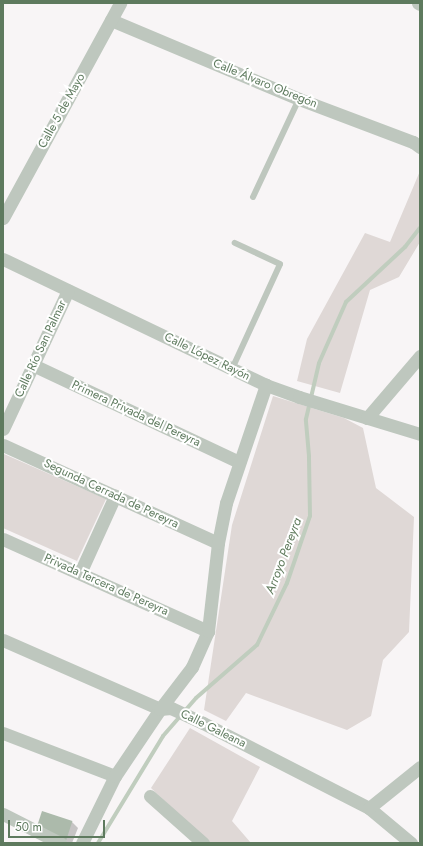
<!DOCTYPE html>
<html>
<head>
<meta charset="utf-8">
<style>
	body { margin:0 }
	#map { position:relative; width:423px; height:846px; overflow:hidden; background:#f8f5f6; font-family:Jost,sans-serif }
	div>[style] { position:absolute }
	.green>* { inset:0; background:#dfd8d6 }
	.shadow>* { inset:0; background:#0003 }
	.stream>* { height:4px; margin:-2px; padding:0 2px; transform-origin:2px; border-radius:2px; background:#c0cdbe }
	.building>* { inset:0; background:#acbaab; transform-origin:0 0 }
	.lane>* { height:6px; margin:-3px; padding:0 3px; transform-origin:3px; border-radius:3px; background:#bec7be }
	.street>* { height:13px; margin:-6.5px; padding:0 6.5px; transform-origin:6.5px; border-radius:6.5px; background:#bec7be }
	span { translate:-50% -50%; white-space:nowrap; text-align:center; line-height:1.15; -webkit-text-stroke:4px #fff; paint-order:stroke }
	.street-label { font-size:12px; color:#5e7a5e }
	.water-label { font-size:13px; color:#607b5d; font-style:italic }
	.frame { position:absolute; inset:0; border:4px solid #5e7a5e; pointer-events:none }
	.scale { position:absolute; left:8px; top:820px; width:97px; height:18px; box-sizing:border-box; border:2px solid #5e7a5e; border-top:0; padding-left:5px; font-size:12px; line-height:14px; white-space:nowrap; color:#5e7a5e; -webkit-text-stroke:3px #fff; paint-order:stroke }
</style>
</head>
<body>
<div id="map">
	<div class="green">
		<div style="clip-path:polygon(420px 171px,420px 242px,399px 277px,370px 290px,340px 393px,297px 381px,307px 339px,365px 233px,390px 242px)"></div>
		<div style="clip-path:polygon(273px 396px,344px 418px,363px 428px,376px 488px,414px 517px,409px 632px,383px 660px,371px 716px,347px 730px,246px 693px,226px 721px,204px 710px,232px 525px)"></div>
		<div style="clip-path:polygon(4px 454px,106px 499px,77px 561px,3px 528px)"></div>
		<div style="clip-path:polygon(190px 728px,260px 767px,232px 821px,251px 843px,209px 843px,151px 788px)"></div>
	</div>
	<div class="shadow">
		<div style="clip-path:polygon(43px 812px,72px 822px,78px 828px,72px 843px,62px 843px)"></div>
	</div>
	<div class="stream">
		<div style="left:98px;top:843px;width:125px;rotate:-58.7deg"></div>
		<div style="left:163px;top:736px;width:50px;rotate:-49deg"></div>
		<div style="left:196px;top:698px;width:81px;rotate:-41deg"></div>
		<div style="left:257px;top:645px;width:69px;rotate:-64.2deg"></div>
		<div style="left:287px;top:583px;width:71px;rotate:-71.1deg"></div>
		<div style="left:310px;top:516px;width:60px;rotate:-91deg"></div>
		<div style="left:309px;top:456px;width:37px;rotate:-95deg"></div>
		<div style="left:306px;top:419px;width:57px;rotate:-76.9deg"></div>
		<div style="left:319px;top:363px;width:67px;rotate:-66.1deg"></div>
		<div style="left:346px;top:302px;width:81px;rotate:-43deg"></div>
		<div style="left:405px;top:247px;width:24px;rotate:-52deg"></div>
	</div>
	<div class="building">
		<div style="left:42px;top:811px;width:32px;height:20px;rotate:18deg"></div>
	</div>
	<div class="lane">
		<div style="left:253px;top:197px;width:108px;rotate:-64.9deg"></div>
		<div style="left:232px;top:369px;width:115px;rotate:-65.4deg"></div>
		<div style="left:280px;top:264px;width:50px;rotate:-155deg"></div>
	</div>
	<div class="street">
		<div style="left:418px;top:3px;width:2px;rotate:27deg"></div>
		<div style="left:111px;top:20px;width:204px;rotate:22.8deg"></div>
		<div style="left:299px;top:99px;width:122px;rotate:20.7deg"></div>
		<div style="left:413px;top:142px;width:9px;rotate:36deg"></div>
		<div style="left:3px;top:218px;width:245px;rotate:-61.4deg"></div>
		<div style="left:3px;top:259px;width:292px;rotate:25.6deg"></div>
		<div style="left:266px;top:385px;width:35px;rotate:20deg"></div>
		<div style="left:299px;top:397px;width:127px;rotate:17deg"></div>
		<div style="left:33px;top:365px;width:228px;rotate:25.2deg"></div>
		<div style="left:367px;top:418px;width:82px;rotate:-49.5deg"></div>
		<div style="left:3px;top:429px;width:153px;rotate:-64.9deg"></div>
		<div style="left:3px;top:445px;width:236px;rotate:24.5deg"></div>
		<div style="left:3px;top:539px;width:225px;rotate:24.2deg"></div>
		<div style="left:80px;top:573px;width:85px;rotate:-65.6deg"></div>
		<div style="left:3px;top:640px;width:171px;rotate:23.7deg"></div>
		<div style="left:160px;top:709px;width:11px;rotate:-5deg"></div>
		<div style="left:171px;top:708px;width:35px;rotate:25deg"></div>
		<div style="left:203px;top:723px;width:186px;rotate:27.1deg"></div>
		<div style="left:369px;top:808px;width:55px;rotate:39.8deg"></div>
		<div style="left:3px;top:733px;width:120px;rotate:21deg"></div>
		<div style="left:150px;top:796px;width:71px;rotate:41.6deg"></div>
		<div style="left:369px;top:808px;width:65px;rotate:-38.8deg"></div>
		<div style="left:3px;top:814px;width:64px;rotate:27deg"></div>
		<div style="left:82px;top:843px;width:75px;rotate:-63.8deg"></div>
		<div style="left:115px;top:776px;width:81px;rotate:-56.1deg"></div>
		<div style="left:160px;top:709px;width:53px;rotate:-52.7deg"></div>
		<div style="left:192px;top:667px;width:39px;rotate:-66deg"></div>
		<div style="left:208px;top:631px;width:89px;rotate:-83.5deg"></div>
		<div style="left:218px;top:543px;width:41px;rotate:-78.7deg"></div>
		<div style="left:226px;top:503px;width:125px;rotate:-71.3deg"></div>
	</div>
	<div class="street-label">
		<span style="left:265px;top:84px;rotate:22deg">Calle Álvaro Obregón</span>
		<span style="left:62px;top:111px;rotate:-61deg">Calle 5 de Mayo</span>
		<span style="left:41px;top:349px;rotate:-65deg">Calle Río San Palmar</span>
		<span style="left:207px;top:357px;rotate:26deg">Calle López Rayón</span>
		<span style="left:136px;top:414px;rotate:25deg">Primera Privada del Pereyra</span>
		<span style="left:111px;top:494px;rotate:25deg">Segunda Cerrada de Pereyra</span>
		<span style="left:106px;top:585px;rotate:24deg">Privada Tercera de Pereyra</span>
		<span style="left:213px;top:729px;rotate:26deg">Calle Galeana</span>
	</div>
	<div class="water-label">
		<span style="left:284px;top:556px;rotate:-69deg">Arroyo Pereyra</span>
	</div>
	<div class="frame"></div>
	<div class="scale">50 m</div>
</div>
</body>
</html>
